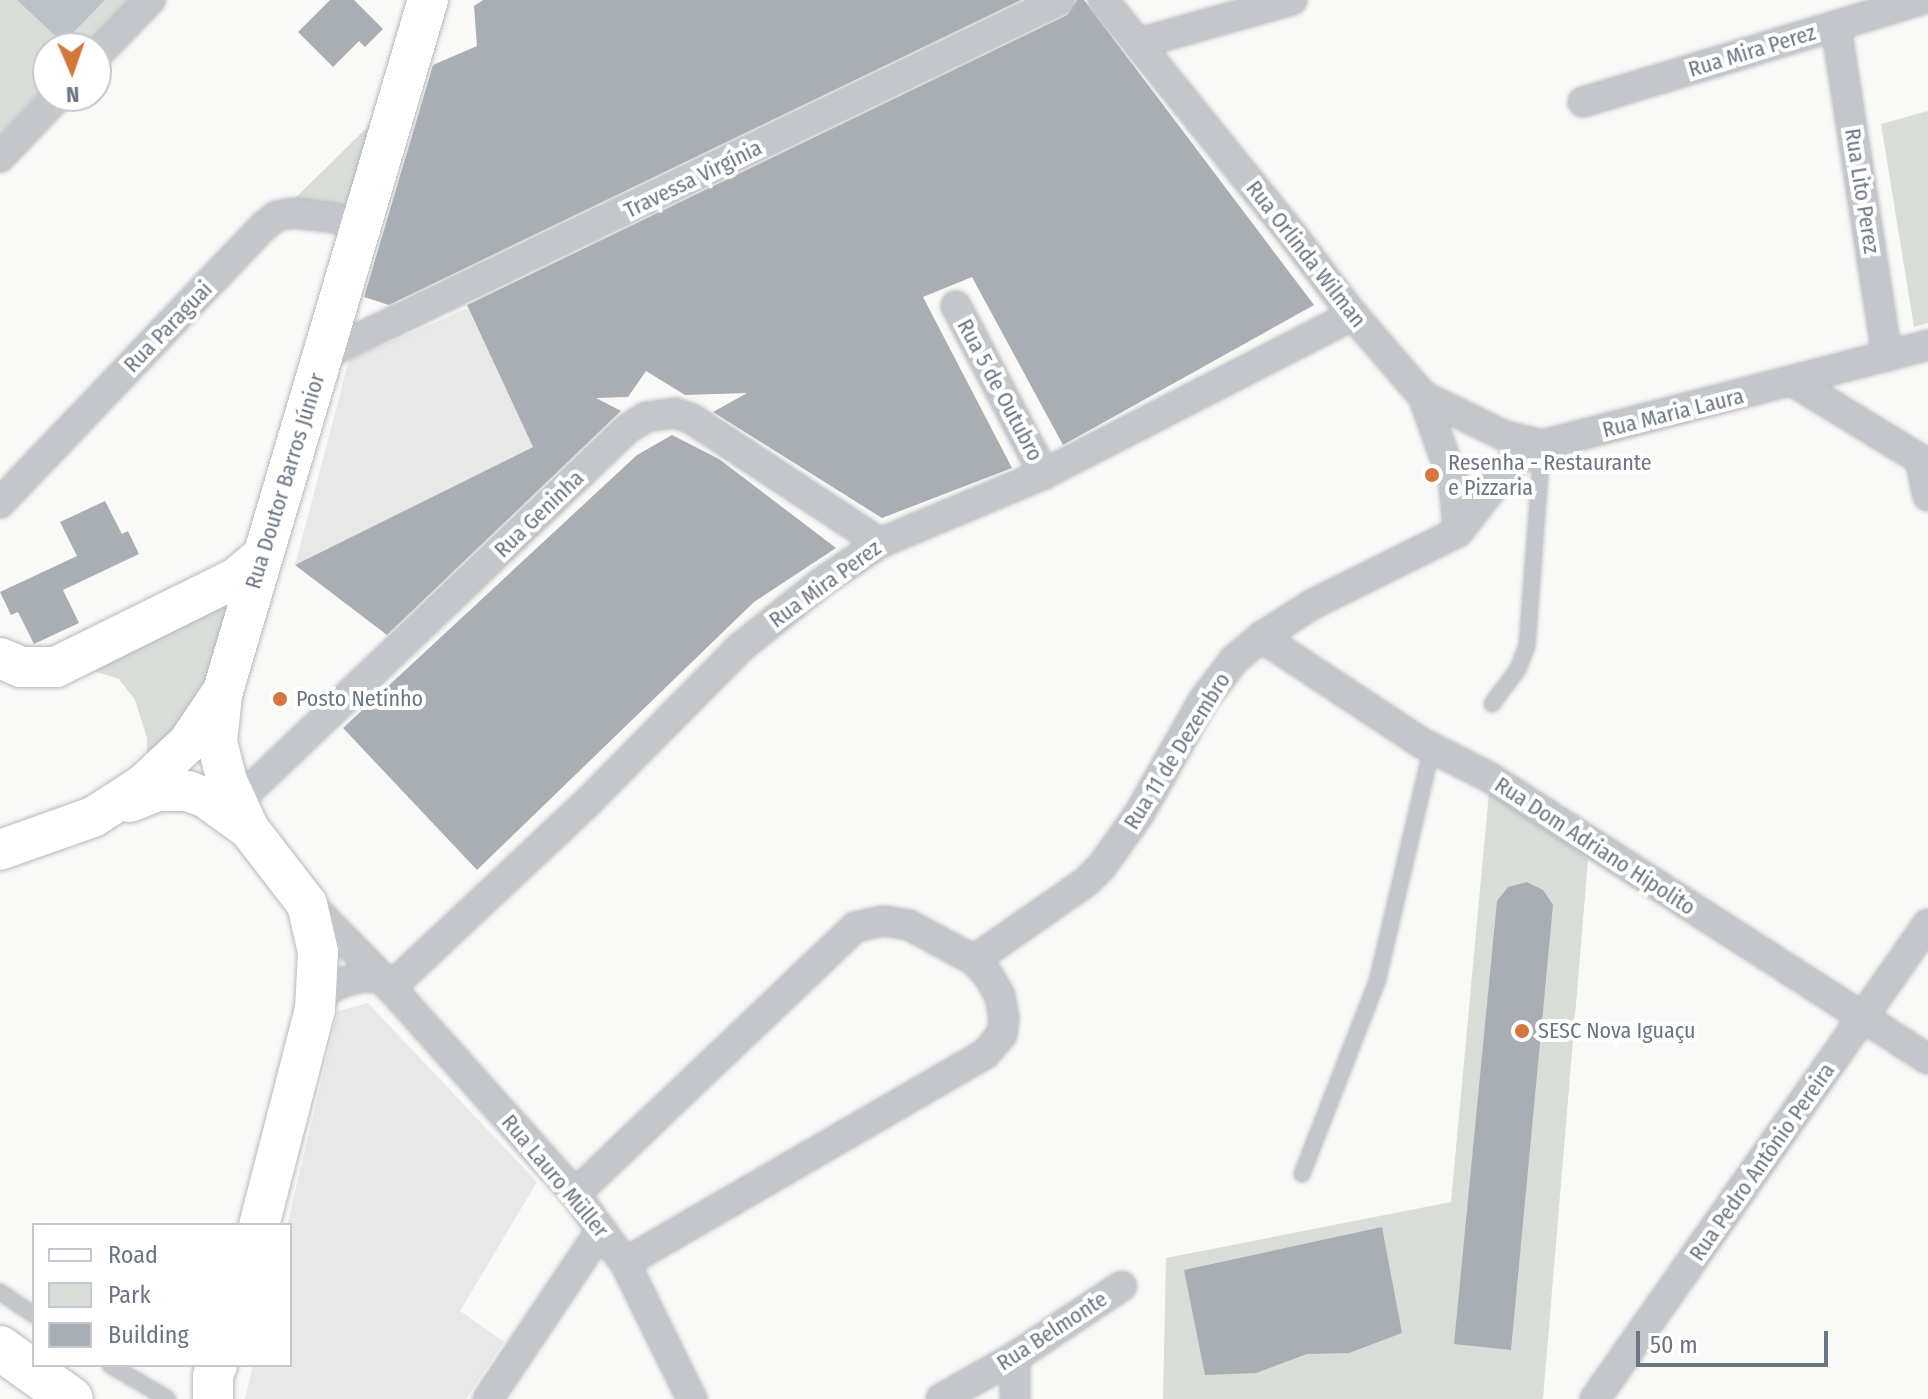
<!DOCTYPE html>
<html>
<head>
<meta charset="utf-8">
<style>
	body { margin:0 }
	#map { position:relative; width:1928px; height:1399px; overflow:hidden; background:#f9f9f7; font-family:"Fira Sans Condensed",sans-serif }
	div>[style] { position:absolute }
	.built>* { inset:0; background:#e7e8e7 }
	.green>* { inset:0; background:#d8ded7 }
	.water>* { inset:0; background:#bbc3c9 }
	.building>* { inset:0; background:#a9aeb5 }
	.roads { filter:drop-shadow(0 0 2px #b6b9be) drop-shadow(0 0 2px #b6b9be) }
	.lane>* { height:14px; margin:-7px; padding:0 7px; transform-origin:7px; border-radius:7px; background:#c3c6ca }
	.street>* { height:28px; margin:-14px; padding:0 14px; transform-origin:14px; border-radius:14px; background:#c3c6ca }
	.secondary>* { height:40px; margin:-20px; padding:0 20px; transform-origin:20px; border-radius:20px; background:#fff }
	.highway>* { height:44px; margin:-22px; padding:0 22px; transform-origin:22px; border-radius:22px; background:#fff }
	.dots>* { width:22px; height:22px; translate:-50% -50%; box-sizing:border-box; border:4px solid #fff; border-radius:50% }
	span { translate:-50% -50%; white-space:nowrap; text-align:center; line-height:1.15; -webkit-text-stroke:8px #fff; paint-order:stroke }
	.street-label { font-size:22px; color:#6b7685 }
	.poi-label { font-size:22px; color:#6b7685 }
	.left { translate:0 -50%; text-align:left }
	.legend { position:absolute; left:32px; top:1223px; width:260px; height:144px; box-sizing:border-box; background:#fff; border:2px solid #c4c8ce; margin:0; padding:10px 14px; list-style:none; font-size:24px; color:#6b7685 }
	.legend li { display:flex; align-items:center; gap:16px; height:40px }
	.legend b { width:40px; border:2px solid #c4c8ce }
	.north { position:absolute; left:32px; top:32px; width:80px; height:80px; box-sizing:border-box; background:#fff; border:2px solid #c4c8ce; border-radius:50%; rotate:178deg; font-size:22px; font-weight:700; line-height:32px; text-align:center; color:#6b7685 }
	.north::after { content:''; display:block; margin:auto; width:28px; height:36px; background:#d5763c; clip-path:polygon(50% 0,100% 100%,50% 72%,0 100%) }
	.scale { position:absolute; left:1636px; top:1331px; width:192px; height:36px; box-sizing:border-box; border:4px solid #6b7685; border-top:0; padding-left:10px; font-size:24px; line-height:28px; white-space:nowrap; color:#6b7685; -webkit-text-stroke:6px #fff; paint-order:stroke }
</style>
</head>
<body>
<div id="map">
	<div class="built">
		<div style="clip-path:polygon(468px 308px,533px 447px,295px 565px,349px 360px)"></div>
		<div style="clip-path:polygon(368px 1003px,537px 1182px,460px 1311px,504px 1342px,466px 1399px,245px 1399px,253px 1365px,290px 1365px,290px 1225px,287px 1225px,338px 1011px)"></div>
	</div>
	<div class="green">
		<div style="clip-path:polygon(0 0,130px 0,84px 48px,48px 48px,48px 85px,0 135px)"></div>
		<div style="clip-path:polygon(402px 93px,361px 227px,277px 216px)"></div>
		<div style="clip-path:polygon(1928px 111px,1928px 323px,1914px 327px,1881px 124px)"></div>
		<div style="clip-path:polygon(248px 584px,212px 698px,147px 775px,147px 738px,135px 700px,119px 679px,91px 670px)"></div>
		<div style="clip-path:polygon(1490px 782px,1588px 860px,1543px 1399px,1163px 1399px,1166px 1258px,1451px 1202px)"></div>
	</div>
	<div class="water">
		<div style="clip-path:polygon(17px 0,105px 0,63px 43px)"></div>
	</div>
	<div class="building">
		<div style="clip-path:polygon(330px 0,354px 0,383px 29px,365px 47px,359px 41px,333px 67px,298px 32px)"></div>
		<div style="clip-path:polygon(483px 0,1021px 0,389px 305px,364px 297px,433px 65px,477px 46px,474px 6px)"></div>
		<div style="clip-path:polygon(1077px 0,1084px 0,1314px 305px,1063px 445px,972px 277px,923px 297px,1012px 468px,882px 518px,713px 412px,747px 393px,685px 395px,646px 371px,628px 397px,596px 398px,621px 411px,387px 635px,295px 565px,533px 447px,467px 305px,1067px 15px)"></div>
		<div style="clip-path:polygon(672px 435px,719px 459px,836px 548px,754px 602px,477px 870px,343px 728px,637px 455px)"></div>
		<div style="clip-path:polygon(105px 501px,122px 534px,128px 531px,139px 554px,63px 590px,79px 623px,34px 644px,18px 612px,11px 615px,0 592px,77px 556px,60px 522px)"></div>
		<div style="clip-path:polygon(1527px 882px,1543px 890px,1553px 905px,1511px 1350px,1454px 1344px,1497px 901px,1508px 887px)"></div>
		<div style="clip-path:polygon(1382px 1227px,1402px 1333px,1349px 1353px,1307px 1354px,1256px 1373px,1205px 1375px,1184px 1270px)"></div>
	</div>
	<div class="roads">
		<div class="lane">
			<div style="left:1492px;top:704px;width:44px;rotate:-53.4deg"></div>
			<div style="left:1518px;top:669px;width:25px;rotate:-69deg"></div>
			<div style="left:1527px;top:646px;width:202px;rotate:-85.7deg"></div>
			<div style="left:1302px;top:1174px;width:206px;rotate:-68.7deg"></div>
			<div style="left:1377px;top:982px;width:240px;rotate:-76.8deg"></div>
			<div style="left:0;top:1292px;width:41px;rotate:34.1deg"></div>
			<div style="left:110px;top:1365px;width:67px;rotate:30.4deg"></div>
		</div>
		<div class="street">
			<div style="left:1103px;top:0;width:304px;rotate:51.1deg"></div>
			<div style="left:1294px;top:237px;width:98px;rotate:52.9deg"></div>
			<div style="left:1353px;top:315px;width:107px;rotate:49.2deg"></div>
			<div style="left:1423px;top:396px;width:92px;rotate:70.4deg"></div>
			<div style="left:1454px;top:483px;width:49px;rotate:85.3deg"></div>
			<div style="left:1836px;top:26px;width:334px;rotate:81.2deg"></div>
			<div style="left:1139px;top:43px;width:159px;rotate:-15.7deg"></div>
			<div style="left:96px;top:56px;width:78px;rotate:-46deg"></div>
			<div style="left:1583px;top:102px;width:353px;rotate:-16.8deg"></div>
			<div style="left:0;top:157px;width:84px;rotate:-46.4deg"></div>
			<div style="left:956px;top:306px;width:190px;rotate:62.4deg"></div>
			<div style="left:324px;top:355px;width:817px;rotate:-25.75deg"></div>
			<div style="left:1794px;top:382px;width:157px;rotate:31.5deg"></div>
			<div style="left:1423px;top:396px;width:89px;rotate:26deg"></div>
			<div style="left:1503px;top:435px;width:40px;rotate:14.4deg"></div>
			<div style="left:1542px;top:445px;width:399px;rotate:-14.5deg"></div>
			<div style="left:1920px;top:459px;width:38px;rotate:78deg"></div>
			<div style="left:0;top:503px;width:383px;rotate:-46.4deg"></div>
			<div style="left:264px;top:226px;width:16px;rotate:-38deg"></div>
			<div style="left:277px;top:216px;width:15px;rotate:-11deg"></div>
			<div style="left:292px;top:213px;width:42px;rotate:6.8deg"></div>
			<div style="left:334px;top:218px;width:28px;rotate:18deg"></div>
			<div style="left:1261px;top:637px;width:193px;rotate:33.4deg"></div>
			<div style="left:1422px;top:743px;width:75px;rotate:26.9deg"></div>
			<div style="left:1489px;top:777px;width:522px;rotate:32.72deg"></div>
			<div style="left:237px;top:802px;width:540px;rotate:-43.72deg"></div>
			<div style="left:627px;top:429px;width:22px;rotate:-32deg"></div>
			<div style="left:646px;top:417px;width:30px;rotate:-8deg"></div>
			<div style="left:676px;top:413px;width:17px;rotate:21deg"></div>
			<div style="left:692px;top:419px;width:225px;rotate:33.4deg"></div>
			<div style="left:306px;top:900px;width:109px;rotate:45.7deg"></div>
			<div style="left:382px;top:978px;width:290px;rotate:48.2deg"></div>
			<div style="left:575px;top:1194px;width:85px;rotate:54.1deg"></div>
			<div style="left:625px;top:1263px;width:152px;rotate:63.8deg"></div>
			<div style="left:974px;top:960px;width:136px;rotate:-34.9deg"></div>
			<div style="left:1086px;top:882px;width:23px;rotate:-45deg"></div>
			<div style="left:1102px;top:866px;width:64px;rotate:-54.6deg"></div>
			<div style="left:1139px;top:814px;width:130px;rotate:-60.5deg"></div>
			<div style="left:1203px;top:701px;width:51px;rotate:-52.9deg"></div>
			<div style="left:1234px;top:660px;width:35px;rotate:-40deg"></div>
			<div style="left:1261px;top:637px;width:62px;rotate:-32.4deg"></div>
			<div style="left:1313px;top:604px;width:162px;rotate:-26.4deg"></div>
			<div style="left:1458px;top:532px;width:85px;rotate:-52.2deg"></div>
			<div style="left:1510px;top:465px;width:38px;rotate:-32deg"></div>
			<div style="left:390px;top:988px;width:272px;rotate:-43.2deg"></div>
			<div style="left:588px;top:802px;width:218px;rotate:-45.4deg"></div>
			<div style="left:741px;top:647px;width:102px;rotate:-38.7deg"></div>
			<div style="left:821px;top:583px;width:71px;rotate:-34.1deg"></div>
			<div style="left:880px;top:543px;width:178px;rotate:-22.8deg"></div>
			<div style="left:1044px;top:474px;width:348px;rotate:-27.2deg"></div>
			<div style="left:315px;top:1009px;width:22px;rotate:-56deg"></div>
			<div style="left:327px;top:991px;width:15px;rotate:-32deg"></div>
			<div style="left:340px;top:983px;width:23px;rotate:-15deg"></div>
			<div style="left:362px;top:977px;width:20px;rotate:3deg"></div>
			<div style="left:575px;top:1194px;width:387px;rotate:-43.6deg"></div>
			<div style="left:855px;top:927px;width:30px;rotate:-12deg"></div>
			<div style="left:884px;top:921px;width:25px;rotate:9deg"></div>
			<div style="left:909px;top:925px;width:74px;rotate:28.3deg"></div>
			<div style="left:974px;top:960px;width:21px;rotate:47deg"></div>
			<div style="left:988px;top:975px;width:24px;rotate:60deg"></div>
			<div style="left:1000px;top:996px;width:22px;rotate:80deg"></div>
			<div style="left:1004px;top:1018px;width:16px;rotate:97deg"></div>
			<div style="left:1002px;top:1034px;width:26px;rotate:130deg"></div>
			<div style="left:985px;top:1054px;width:416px;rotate:149.9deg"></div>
			<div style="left:488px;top:1399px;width:203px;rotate:-56.2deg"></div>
			<div style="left:941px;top:1399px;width:85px;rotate:-29.6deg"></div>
			<div style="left:1015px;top:1357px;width:128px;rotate:-33.6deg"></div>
			<div style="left:1015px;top:1399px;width:42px;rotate:-90deg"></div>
			<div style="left:1595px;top:1399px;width:580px;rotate:-54.97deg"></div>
		</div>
		<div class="secondary">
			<div style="left:0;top:658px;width:23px;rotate:23deg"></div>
			<div style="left:21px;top:667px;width:35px"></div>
			<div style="left:56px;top:667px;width:201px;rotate:-26.3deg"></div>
			<div style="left:236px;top:578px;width:34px;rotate:-40deg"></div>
			<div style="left:222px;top:695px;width:47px;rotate:96.1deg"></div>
			<div style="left:217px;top:742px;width:40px;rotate:75.6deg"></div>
			<div style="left:227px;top:781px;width:53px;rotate:65.4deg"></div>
			<div style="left:249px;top:829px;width:95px;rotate:52.3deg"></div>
			<div style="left:307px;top:904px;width:49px;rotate:77.1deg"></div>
			<div style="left:318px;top:952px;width:57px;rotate:93deg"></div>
			<div style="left:315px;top:1009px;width:223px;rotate:104.5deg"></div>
			<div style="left:130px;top:802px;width:29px;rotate:-22deg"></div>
			<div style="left:157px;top:791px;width:31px"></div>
			<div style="left:188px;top:791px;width:19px;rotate:21deg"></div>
			<div style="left:206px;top:798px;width:53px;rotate:35.8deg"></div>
			<div style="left:0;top:850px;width:99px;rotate:-19.5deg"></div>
			<div style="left:93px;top:817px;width:59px;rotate:-32.6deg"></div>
			<div style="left:143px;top:785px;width:62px;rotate:-43deg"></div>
			<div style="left:188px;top:743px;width:63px;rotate:-56.1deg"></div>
			<div style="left:223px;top:691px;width:721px;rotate:-73.48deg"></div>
			<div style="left:213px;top:1399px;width:23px;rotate:-90deg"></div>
			<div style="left:213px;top:1376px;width:12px;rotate:-70deg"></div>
		</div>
		<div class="highway">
			<div style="left:0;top:1348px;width:87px;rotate:35.7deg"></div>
		</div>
	</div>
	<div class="dots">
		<div style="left:1432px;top:475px;background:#d5763c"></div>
		<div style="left:280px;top:699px;background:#d5763c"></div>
		<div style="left:1522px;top:1031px;background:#d5763c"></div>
	</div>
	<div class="street-label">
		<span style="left:1752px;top:51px;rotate:-17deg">Rua Mira Perez</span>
		<span style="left:693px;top:179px;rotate:-26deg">Travessa Virgínia</span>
		<span style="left:1862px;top:191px;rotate:81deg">Rua Lito Perez</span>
		<span style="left:1306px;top:254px;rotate:52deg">Rua Orlinda Wilman</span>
		<span style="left:168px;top:327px;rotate:-46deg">Rua Paraguai</span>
		<span style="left:1000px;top:390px;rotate:62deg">Rua 5 de Outubro</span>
		<span style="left:1673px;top:413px;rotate:-14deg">Rua Maria Laura</span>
		<span style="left:285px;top:481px;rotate:-73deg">Rua Doutor Barros Júnior</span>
		<span style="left:539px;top:514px;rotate:-44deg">Rua Geninha</span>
		<span style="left:825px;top:584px;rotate:-36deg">Rua Mira Perez</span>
		<span style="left:1177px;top:751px;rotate:-58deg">Rua 11 de Dezembro</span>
		<span style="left:1595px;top:846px;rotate:33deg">Rua Dom Adriano Hipolito</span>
		<span style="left:1762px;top:1162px;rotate:-55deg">Rua Pedro Antônio Pereira</span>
		<span style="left:555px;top:1176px;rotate:50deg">Rua Lauro Müller</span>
		<span style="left:1052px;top:1331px;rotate:-33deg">Rua Belmonte</span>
	</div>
	<div class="poi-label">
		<span class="left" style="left:1448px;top:475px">Resenha - Restaurante<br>e Pizzaria</span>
		<span class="left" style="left:296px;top:699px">Posto Netinho</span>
		<span class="left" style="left:1538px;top:1031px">SESC Nova Iguaçu</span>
	</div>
	<ul class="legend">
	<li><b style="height:10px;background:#fff"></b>Road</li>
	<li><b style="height:22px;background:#d8ded7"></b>Park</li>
	<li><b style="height:22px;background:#a9aeb5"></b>Building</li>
	</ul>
	<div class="north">N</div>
	<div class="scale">50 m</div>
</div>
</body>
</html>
